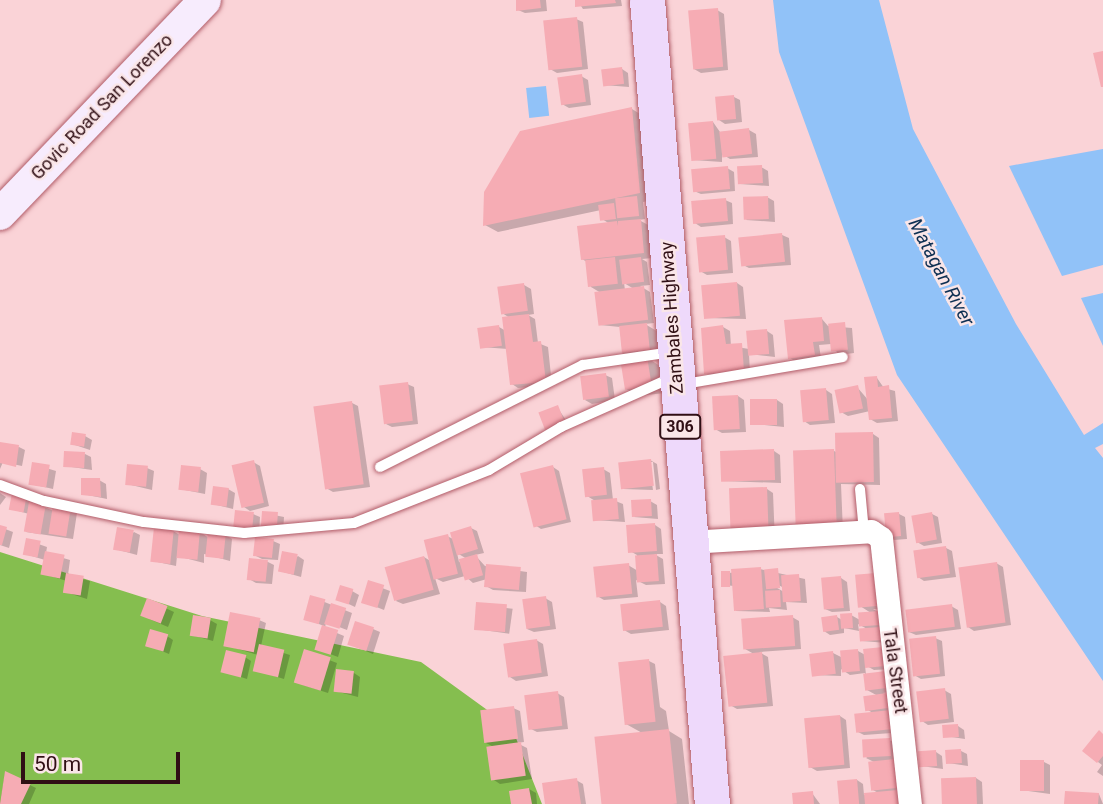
<!DOCTYPE html>
<html>
<head>
<meta charset="utf-8">
<style>
	body { margin:0 }
	#map { position:relative; width:1103px; height:804px; overflow:hidden; background:#fad3d7; font-family:Roboto,sans-serif }
	div>[style] { position:absolute }
	.forest>* { inset:0; background:#85be4f }
	.water>* { inset:0; background:#91c2f8; transform-origin:0 0 }
	.shadow>* { inset:0; background:#0003; transform-origin:0 0 }
	.building>* { inset:0; background:#f6acb4; transform-origin:0 0 }
	.roads { filter:drop-shadow(0 0 2px #b15c68) drop-shadow(0 0 2px #b15c68) }
	.service>* { height:10px; margin:-5px; padding:0 5px; transform-origin:5px; border-radius:5px; background:#fff }
	.minor>* { height:23px; margin:-11.5px; padding:0 11.5px; transform-origin:11.5px; border-radius:11.5px; background:#fff }
	.secondary>* { height:32px; margin:-16px; padding:0 16px; transform-origin:16px; border-radius:16px; background:#f7ecfd }
	.primary>* { height:35px; margin:-17.5px; padding:0 17.5px; transform-origin:17.5px; border-radius:17.5px; background:#eed9fb }
	span { translate:-50% -50%; white-space:nowrap; text-align:center; line-height:1.15; -webkit-text-stroke:5px #fae6e8; paint-order:stroke }
	.shield-label span { padding:2px 5px; background:#fae6e8; border:2px solid; border-radius:5px; -webkit-text-stroke-width:0 }
	.shield-label { font-size:16px; color:#300f15; font-weight:700 }
	.street-label { font-size:18px; color:#300f15 }
	.water-label { font-size:19px; color:#0e3053; font-style:italic }
	.scale { position:absolute; left:21px; top:752px; width:159px; height:32px; box-sizing:border-box; border:4px solid #300f15; border-top:0; padding-left:9px; font-size:21px; line-height:24px; white-space:nowrap; color:#300f15; -webkit-text-stroke:5px #fae6e8; paint-order:stroke }
</style>
</head>
<body>
<div id="map">
	<div class="forest">
		<div style="clip-path:polygon(0 552px,202px 616px,421px 662px,512px 728px,542px 804px,0 804px)"></div>
	</div>
	<div class="water">
		<div style="clip-path:polygon(773px 0,879px 0,913px 129px,1016px 324px,1084px 435px,1103px 423px,1103px 444px,1095px 448px,1103px 458px,1103px 681px,897px 375px,779px 52px)"></div>
		<div style="left:546px;top:86px;width:30px;height:20px;rotate:84deg"></div>
		<div style="clip-path:polygon(1103px 149px,1103px 265px,1062px 276px,1009px 166px)"></div>
		<div style="clip-path:polygon(1103px 293px,1103px 346px,1081px 298px)"></div>
	</div>
	<div class="shadow">
		<div style="clip-path:polygon(517px 0,546px 0,547px 11px,525px 13px,518px 10px)"></div>
		<div style="clip-path:polygon(577px 0,621px 0,622px 6px,583px 9px)"></div>
		<div style="clip-path:polygon(717px 10px,724px 14px,728px 70px,701px 73px,694px 69px)"></div>
		<div style="clip-path:polygon(576px 19px,583px 22px,588px 69px,557px 73px,550px 69px)"></div>
		<div style="clip-path:polygon(622px 69px,628px 73px,629px 87px,604px 85px)"></div>
		<div style="clip-path:polygon(581px 76px,588px 80px,591px 105px,569px 108px,562px 104px)"></div>
		<div style="clip-path:polygon(734px 97px,740px 100px,742px 122px,725px 124px,719px 120px)"></div>
		<div style="clip-path:polygon(evenodd,632px 109px,645px 117px,653px 200px,643px 202px,645px 219px,639px 220px,650px 226px,653px 258px,642px 259px,647px 262px,650px 285px,640px 286px,650px 292px,654px 323px,645px 324px,660px 333px,663px 357px,649px 359px,660px 366px,664px 393px,639px 396px,626px 389px,620px 327px,600px 325px,601px 293px,591px 287px,587px 262px,582px 259px,610px 224px,602px 219px,601px 210px,498px 232px,485px 225px,632px 109px,624px 283px,634px 289px,625px 290px,624px 283px)"></div>
		<div style="clip-path:polygon(713px 122px,720px 132px,749px 130px,756px 134px,758px 157px,730px 159px,722px 154px,722px 162px,693px 160px)"></div>
		<div style="clip-path:polygon(761px 167px,768px 171px,769px 186px,740px 184px)"></div>
		<div style="clip-path:polygon(727px 168px,734px 172px,735px 191px,701px 194px,694px 191px)"></div>
		<div style="clip-path:polygon(767px 197px,774px 201px,775px 222px,746px 220px)"></div>
		<div style="clip-path:polygon(725px 200px,732px 203px,733px 224px,701px 227px,695px 223px)"></div>
		<div style="clip-path:polygon(782px 235px,789px 238px,791px 265px,749px 268px,743px 265px)"></div>
		<div style="clip-path:polygon(724px 237px,731px 241px,733px 273px,707px 275px,700px 271px)"></div>
		<div style="clip-path:polygon(737px 283px,743px 287px,746px 319px,706px 318px)"></div>
		<div style="clip-path:polygon(524px 285px,531px 289px,534px 314px,528px 315px,535px 319px,538px 343px,548px 347px,552px 385px,518px 388px,512px 384px,508px 349px,481px 347px,499px 327px,506px 331px,510px 318px,502px 313px)"></div>
		<div style="clip-path:polygon(822px 319px,828px 326px,852px 328px,854px 353px,839px 355px,831px 344px,819px 345px,821px 358px,796px 362px,790px 358px)"></div>
		<div style="clip-path:polygon(723px 327px,730px 331px,731px 346px,749px 349px,767px 331px,773px 335px,775px 357px,749px 354px,750px 374px,712px 376px,706px 373px)"></div>
		<div style="clip-path:polygon(605px 375px,612px 378px,615px 400px,592px 404px,585px 400px)"></div>
		<div style="clip-path:polygon(877px 378px,884px 388px,895px 391px,898px 421px,877px 423px,870px 419px,870px 411px,848px 416px,841px 412px,857px 387px,869px 401px)"></div>
		<div style="clip-path:polygon(407px 384px,414px 387px,418px 424px,392px 427px,386px 424px)"></div>
		<div style="clip-path:polygon(826px 390px,832px 394px,835px 423px,810px 425px,804px 421px)"></div>
		<div style="clip-path:polygon(738px 396px,744px 400px,746px 432px,722px 433px,715px 429px)"></div>
		<div style="clip-path:polygon(777px 400px,783px 404px,784px 427px,754px 424px)"></div>
		<div style="clip-path:polygon(352px 403px,358px 406px,370px 487px,333px 492px,326px 488px)"></div>
		<div style="clip-path:polygon(557px 407px,570px 426px,547px 429px)"></div>
		<div style="clip-path:polygon(873px 434px,879px 438px,880px 485px,841px 484px,843px 532px,803px 533px,834px 451px,838px 453px)"></div>
		<div style="clip-path:polygon(85px 436px,92px 440px,90px 450px,72px 444px)"></div>
		<div style="clip-path:polygon(19px 447px,25px 450px,22px 466px,3px 462px,0 469px,0 452px)"></div>
		<div style="clip-path:polygon(774px 451px,780px 455px,781px 483px,722px 481px)"></div>
		<div style="clip-path:polygon(85px 454px,91px 457px,92px 470px,65px 466px)"></div>
		<div style="clip-path:polygon(650px 460px,657px 464px,660px 489px,656px 490px,653px 462px,649px 462px,653px 490px,623px 489px)"></div>
		<div style="clip-path:polygon(253px 462px,260px 466px,269px 506px,250px 511px,244px 507px)"></div>
		<div style="clip-path:polygon(33px 464px,56px 471px,53px 489px,31px 484px)"></div>
		<div style="clip-path:polygon(553px 467px,559px 471px,571px 522px,541px 529px,535px 525px)"></div>
		<div style="clip-path:polygon(147px 468px,154px 471px,152px 490px,127px 484px)"></div>
		<div style="clip-path:polygon(200px 469px,207px 473px,205px 494px,180px 489px)"></div>
		<div style="clip-path:polygon(603px 469px,610px 473px,613px 500px,623px 504px,625px 522px,594px 520px,597px 502px,587px 496px)"></div>
		<div style="clip-path:polygon(99px 480px,106px 484px,107px 499px,83px 494px)"></div>
		<div style="clip-path:polygon(228px 489px,235px 493px,233px 509px,213px 504px)"></div>
		<div style="clip-path:polygon(767px 489px,773px 493px,775px 542px,738px 543px)"></div>
		<div style="clip-path:polygon(0 493px,6px 497px,0 505px)"></div>
		<div style="clip-path:polygon(14px 495px,54px 511px,77px 513px,73px 539px,26px 532px,29px 514px,11px 509px)"></div>
		<div style="clip-path:polygon(650px 501px,657px 505px,658px 519px,634px 517px)"></div>
		<div style="clip-path:polygon(264px 513px,284px 517px,283px 532px)"></div>
		<div style="clip-path:polygon(253px 514px,260px 517px,259px 534px,242px 532px)"></div>
		<div style="clip-path:polygon(899px 514px,905px 517px,907px 539px,894px 540px,887px 537px)"></div>
		<div style="clip-path:polygon(932px 514px,938px 517px,942px 543px,924px 546px,917px 542px)"></div>
		<div style="clip-path:polygon(655px 525px,661px 529px,663px 554px,654px 554px,663px 559px,665px 584px,646px 585px,636px 580px,638px 597px,604px 600px,597px 596px,628px 565px,638px 571px,637px 555px,630px 551px)"></div>
		<div style="clip-path:polygon(0 527px,13px 532px,9px 548px,0 545px)"></div>
		<div style="clip-path:polygon(evenodd,471px 528px,477px 531px,484px 553px,475px 555px,485px 566px,527px 572px,526px 592px,493px 590px,486px 586px,487px 579px,473px 583px,465px 576px,443px 582px,435px 578px,440px 594px,403px 604px,396px 601px,424px 557px,432px 562px,447px 536px,455px 540px,471px 528px,457px 553px,467px 559px,459px 562px,457px 553px)"></div>
		<div style="clip-path:polygon(173px 531px,180px 535px,200px 532px,209px 538px,226px 535px,232px 539px,230px 561px,204px 554px,204px 563px,177px 556px,176px 566px,153px 561px)"></div>
		<div style="clip-path:polygon(134px 532px,140px 535px,137px 555px,115px 549px)"></div>
		<div style="clip-path:polygon(27px 540px,47px 547px,46px 553px,70px 560px,68px 575px,90px 581px,87px 599px,65px 592px,67px 581px,43px 574px,45px 560px,25px 554px)"></div>
		<div style="clip-path:polygon(273px 541px,280px 544px,278px 560px,262px 559px,274px 565px,272px 584px,256px 583px,249px 579px,266px 561px,254px 555px)"></div>
		<div style="clip-path:polygon(946px 548px,952px 551px,956px 577px,924px 581px,918px 577px)"></div>
		<div style="clip-path:polygon(298px 556px,304px 560px,301px 577px,280px 571px)"></div>
		<div style="clip-path:polygon(996px 563px,1003px 567px,1011px 625px,974px 631px,968px 627px)"></div>
		<div style="clip-path:polygon(evenodd,760px 569px,805px 579px,807px 603px,786px 602px,787px 610px,769px 608px,770px 612px,736px 611px,734px 586px,724px 585px,729px 573px,760px 569px,773px 582px,784px 588px,784px 592px,772px 585px,773px 582px)"></div>
		<div style="clip-path:polygon(857px 576px,885px 609px,873px 609px,885px 616px,887px 643px,862px 641px,869px 630px,858px 624px,859px 631px,844px 628px,844px 633px,830px 635px,824px 631px,837px 617px,842px 620px,851px 615px,860px 620px,871px 613px,860px 606px)"></div>
		<div style="clip-path:polygon(841px 578px,847px 582px,850px 611px,832px 612px,825px 609px)"></div>
		<div style="clip-path:polygon(369px 583px,390px 591px,384px 610px,364px 602px)"></div>
		<div style="clip-path:polygon(352px 591px,359px 595px,355px 607px,338px 599px)"></div>
		<div style="clip-path:polygon(312px 597px,352px 613px,347px 630px,326px 622px,325px 628px,344px 636px,338px 657px,317px 649px,324px 626px,306px 619px)"></div>
		<div style="clip-path:polygon(545px 598px,552px 602px,556px 629px,534px 632px,527px 629px)"></div>
		<div style="clip-path:polygon(148px 600px,174px 612px,168px 627px,149px 619px)"></div>
		<div style="clip-path:polygon(660px 602px,666px 606px,669px 630px,631px 634px,624px 630px)"></div>
		<div style="left:478px;top:604px;width:35px;height:25px;rotate:8deg"></div>
		<div style="clip-path:polygon(951px 606px,958px 610px,961px 629px,916px 635px,909px 632px)"></div>
		<div style="clip-path:polygon(792px 617px,799px 621px,801px 649px,759px 652px,768px 657px,773px 706px,737px 709px,730px 705px,754px 654px,745px 649px)"></div>
		<div style="clip-path:polygon(210px 620px,217px 624px,213px 641px,191px 635px)"></div>
		<div style="clip-path:polygon(259px 620px,266px 623px,261px 646px,290px 655px,284px 679px,255px 670px,258px 655px,225px 645px)"></div>
		<div style="clip-path:polygon(373px 629px,380px 632px,373px 654px,349px 644px)"></div>
		<div style="clip-path:polygon(167px 636px,173px 640px,169px 654px,147px 645px)"></div>
		<div style="clip-path:polygon(935px 638px,942px 641px,945px 676px,921px 679px,914px 675px)"></div>
		<div style="clip-path:polygon(536px 640px,543px 644px,548px 676px,516px 681px,510px 677px)"></div>
		<div style="clip-path:polygon(305px 651px,337px 663px,328px 693px,303px 685px)"></div>
		<div style="clip-path:polygon(858px 651px,891px 669px,874px 670px,865px 665px,866px 675px,894px 691px,883px 693px,893px 699px,892px 733px,864px 735px,858px 732px,873px 713px,866px 709px,878px 696px,867px 690px,865px 673px,850px 675px,841px 669px,841px 676px,814px 675px,833px 653px,843px 658px)"></div>
		<div style="clip-path:polygon(245px 657px,251px 661px,247px 679px,222px 671px)"></div>
		<div style="clip-path:polygon(649px 661px,655px 664px,660px 707px,666px 711px,669px 731px,682px 739px,689px 804px,602px 804px,644px 734px,626px 724px)"></div>
		<div style="clip-path:polygon(354px 673px,360px 677px,358px 697px,335px 691px)"></div>
		<div style="clip-path:polygon(944px 690px,951px 694px,954px 722px,928px 725px,922px 721px)"></div>
		<div style="clip-path:polygon(557px 693px,564px 697px,568px 729px,537px 732px,531px 729px)"></div>
		<div style="clip-path:polygon(513px 708px,520px 711px,524px 742px,517px 743px,527px 748px,532px 779px,500px 784px,494px 780px,496px 748px,486px 743px)"></div>
		<div style="clip-path:polygon(840px 716px,846px 720px,850px 768px,817px 771px,810px 767px)"></div>
		<div style="clip-path:polygon(958px 726px,964px 730px,965px 739px,945px 736px)"></div>
		<div style="clip-path:polygon(1103px 735px,1103px 776px,1097px 772px,1102px 765px,1098px 762px)"></div>
		<div style="clip-path:polygon(889px 740px,896px 743px,905px 804px,841px 804px,857px 780px,863px 784px,864px 795px,880px 794px,873px 790px,876px 763px,866px 758px)"></div>
		<div style="clip-path:polygon(961px 751px,967px 754px,968px 766px,948px 763px)"></div>
		<div style="clip-path:polygon(936px 752px,942px 756px,943px 769px,921px 766px)"></div>
		<div style="clip-path:polygon(1044px 762px,1050px 765px,1050px 794px,1021px 790px)"></div>
		<div style="clip-path:polygon(5px 773px,36px 788px,29px 804px,0 804px)"></div>
		<div style="clip-path:polygon(976px 778px,982px 782px,983px 804px,942px 804px)"></div>
		<div style="clip-path:polygon(576px 780px,583px 784px,586px 804px,547px 804px)"></div>
		<div style="clip-path:polygon(529px 789px,536px 793px,537px 804px,513px 804px)"></div>
		<div style="clip-path:polygon(812px 793px,820px 804px,795px 804px)"></div>
		<div style="clip-path:polygon(1099px 794px,1103px 804px,1066px 804px)"></div>
	</div>
	<div class="building">
		<div style="clip-path:polygon(516px 0,540px 0,541px 8px,516px 11px)"></div>
		<div style="clip-path:polygon(575px 0,615px 0,616px 3px,575px 7px)"></div>
		<div style="left:718px;top:8px;width:59px;height:30px;rotate:85deg"></div>
		<div style="left:577px;top:17px;width:50px;height:34px;rotate:84deg"></div>
		<div style="clip-path:polygon(1103px 51px,1103px 87px,1101px 87px,1093px 53px)"></div>
		<div style="left:622px;top:67px;width:17px;height:21px;rotate:83deg"></div>
		<div style="left:582px;top:74px;width:28px;height:25px;rotate:82deg"></div>
		<div style="left:734px;top:95px;width:24px;height:19px;rotate:85deg"></div>
		<div style="clip-path:polygon(632px 107px,640px 193px,483px 226px,484px 192px,520px 131px)"></div>
		<div style="left:713px;top:121px;width:38px;height:25px;rotate:85deg"></div>
		<div style="left:749px;top:128px;width:26px;height:30px;rotate:83deg"></div>
		<div style="left:762px;top:165px;width:18px;height:25px;rotate:87deg"></div>
		<div style="left:728px;top:166px;width:23px;height:37px;rotate:85deg"></div>
		<div style="left:637px;top:196px;width:20px;height:22px;rotate:84deg"></div>
		<div style="left:768px;top:196px;width:23px;height:25px;rotate:88deg"></div>
		<div style="left:726px;top:198px;width:23px;height:35px;rotate:85deg"></div>
		<div style="left:614px;top:203px;width:16px;height:16px;rotate:83deg"></div>
		<div style="clip-path:polygon(641px 219px,644px 253px,581px 260px,577px 226px,617px 221px,618px 226px,618px 221px)"></div>
		<div style="left:782px;top:233px;width:29px;height:44px;rotate:84deg"></div>
		<div style="left:725px;top:235px;width:35px;height:29px;rotate:85deg"></div>
		<div style="left:615px;top:257px;width:27px;height:30px;rotate:84deg"></div>
		<div style="left:641px;top:257px;width:25px;height:22px;rotate:83deg"></div>
		<div style="left:737px;top:282px;width:34px;height:36px;rotate:85deg"></div>
		<div style="left:524px;top:283px;width:28px;height:27px;rotate:82deg"></div>
		<div style="left:644px;top:286px;width:34px;height:50px;rotate:83deg"></div>
		<div style="clip-path:polygon(529px 314px,533px 342px,541px 341px,546px 382px,510px 385px,502px 317px)"></div>
		<div style="clip-path:polygon(822px 317px,824px 341px,813px 342px,815px 355px,788px 359px,784px 320px)"></div>
		<div style="left:845px;top:322px;width:28px;height:17px;rotate:84deg"></div>
		<div style="left:647px;top:323px;width:27px;height:28px;rotate:84deg"></div>
		<div style="left:499px;top:325px;width:21px;height:22px;rotate:82deg"></div>
		<div style="clip-path:polygon(723px 325px,726px 344px,742px 343px,744px 371px,704px 374px,701px 328px)"></div>
		<div style="left:767px;top:329px;width:25px;height:21px;rotate:85deg"></div>
		<div style="left:647px;top:356px;width:30px;height:27px;rotate:81deg"></div>
		<div style="left:606px;top:373px;width:24px;height:26px;rotate:83deg"></div>
		<div style="clip-path:polygon(877px 376px,878px 387px,889px 385px,892px 418px,869px 420px,864px 377px)"></div>
		<div style="left:408px;top:382px;width:39px;height:29px;rotate:83deg"></div>
		<div style="left:858px;top:385px;width:24px;height:24px;rotate:78deg"></div>
		<div style="left:826px;top:388px;width:32px;height:26px;rotate:85deg"></div>
		<div style="left:738px;top:395px;width:34px;height:26px;rotate:87deg"></div>
		<div style="left:750px;top:399px;width:27px;height:26px"></div>
		<div style="left:352px;top:401px;width:84px;height:39px;rotate:82deg"></div>
		<div style="left:558px;top:405px;width:19px;height:21px;rotate:69deg"></div>
		<div style="left:72px;top:432px;width:14px;height:13px;rotate:8deg"></div>
		<div style="left:873px;top:432px;width:50px;height:38px;rotate:89deg"></div>
		<div style="clip-path:polygon(0 442px,19px 445px,16px 467px,0 463px)"></div>
		<div style="left:774px;top:449px;width:31px;height:54px;rotate:88deg"></div>
		<div style="left:834px;top:449px;width:80px;height:41px;rotate:88deg"></div>
		<div style="left:64px;top:451px;width:21px;height:16px;rotate:3deg"></div>
		<div style="left:651px;top:459px;width:27px;height:33px;rotate:84deg"></div>
		<div style="left:254px;top:460px;width:44px;height:23px;rotate:77deg"></div>
		<div style="left:32px;top:462px;width:18px;height:23px;rotate:9deg"></div>
		<div style="left:127px;top:464px;width:21px;height:21px;rotate:5deg"></div>
		<div style="left:181px;top:465px;width:20px;height:25px;rotate:6deg"></div>
		<div style="left:553px;top:465px;width:56px;height:34px;rotate:76deg"></div>
		<div style="left:604px;top:467px;width:28px;height:22px;rotate:84deg"></div>
		<div style="clip-path:polygon(81px 478px,100px 478px,101px 497px,81px 495px)"></div>
		<div style="left:213px;top:486px;width:16px;height:19px;rotate:7deg"></div>
		<div style="left:767px;top:487px;width:52px;height:38px;rotate:88deg"></div>
		<div style="left:12px;top:493px;width:15px;height:17px;rotate:11deg"></div>
		<div style="left:617px;top:498px;width:21px;height:26px;rotate:85deg"></div>
		<div style="left:651px;top:499px;width:17px;height:20px;rotate:87deg"></div>
		<div style="left:29px;top:502px;width:17px;height:30px;rotate:10deg"></div>
		<div style="left:53px;top:505px;width:18px;height:29px;rotate:9deg"></div>
		<div style="left:235px;top:510px;width:19px;height:20px;rotate:6deg"></div>
		<div style="left:262px;top:511px;width:16px;height:17px;rotate:4deg"></div>
		<div style="left:899px;top:512px;width:24px;height:15px;rotate:85deg"></div>
		<div style="left:932px;top:512px;width:28px;height:21px;rotate:80deg"></div>
		<div style="left:655px;top:523px;width:28px;height:29px;rotate:86deg"></div>
		<div style="clip-path:polygon(0 525px,7px 527px,2px 545px,0 545px)"></div>
		<div style="left:471px;top:526px;width:24px;height:22px;rotate:73deg"></div>
		<div style="left:117px;top:527px;width:17px;height:23px;rotate:10deg"></div>
		<div style="left:154px;top:527px;width:20px;height:35px;rotate:6deg"></div>
		<div style="left:179px;top:529px;width:21px;height:29px;rotate:5deg"></div>
		<div style="left:208px;top:531px;width:18px;height:26px;rotate:6deg"></div>
		<div style="left:448px;top:534px;width:41px;height:25px;rotate:76deg"></div>
		<div style="left:255px;top:537px;width:19px;height:19px;rotate:6deg"></div>
		<div style="left:26px;top:538px;width:15px;height:17px;rotate:11deg"></div>
		<div style="left:946px;top:546px;width:28px;height:33px;rotate:82deg"></div>
		<div style="left:45px;top:551px;width:20px;height:24px;rotate:11deg"></div>
		<div style="left:282px;top:551px;width:16px;height:21px;rotate:11deg"></div>
		<div style="left:477px;top:554px;width:22px;height:19px;rotate:74deg"></div>
		<div style="left:657px;top:554px;width:27px;height:22px;rotate:86deg"></div>
		<div style="left:424px;top:556px;width:35px;height:41px;rotate:74deg"></div>
		<div style="left:249px;top:558px;width:19px;height:22px;rotate:6deg"></div>
		<div style="left:997px;top:562px;width:61px;height:39px;rotate:82deg"></div>
		<div style="left:629px;top:563px;width:31px;height:36px;rotate:84deg"></div>
		<div style="left:486px;top:564px;width:35px;height:23px;rotate:5deg"></div>
		<div style="left:761px;top:567px;width:42px;height:30px;rotate:86deg"></div>
		<div style="left:778px;top:568px;width:20px;height:14px;rotate:84deg"></div>
		<div style="left:721px;top:571px;width:9px;height:16px"></div>
		<div style="left:66px;top:573px;width:18px;height:20px;rotate:9deg"></div>
		<div style="left:876px;top:573px;width:33px;height:21px;rotate:85deg"></div>
		<div style="left:799px;top:574px;width:27px;height:18px;rotate:86deg"></div>
		<div style="left:841px;top:576px;width:32px;height:20px;rotate:85deg"></div>
		<div style="left:368px;top:580px;width:17px;height:24px;rotate:17deg"></div>
		<div style="left:340px;top:585px;width:14px;height:16px;rotate:17deg"></div>
		<div style="left:780px;top:590px;width:17px;height:15px;rotate:87deg"></div>
		<div style="left:310px;top:595px;width:16px;height:26px;rotate:15deg"></div>
		<div style="left:546px;top:596px;width:30px;height:24px;rotate:82deg"></div>
		<div style="left:147px;top:598px;width:22px;height:19px;rotate:21deg"></div>
		<div style="left:660px;top:600px;width:27px;height:40px;rotate:84deg"></div>
		<div style="left:476px;top:602px;width:31px;height:28px;rotate:4deg"></div>
		<div style="left:331px;top:603px;width:16px;height:22px;rotate:18deg"></div>
		<div style="left:952px;top:604px;width:23px;height:47px;rotate:83deg"></div>
		<div style="left:879px;top:611px;width:14px;height:21px;rotate:86deg"></div>
		<div style="left:230px;top:612px;width:31px;height:35px;rotate:11deg"></div>
		<div style="left:852px;top:613px;width:15px;height:12px;rotate:86deg"></div>
		<div style="left:193px;top:615px;width:18px;height:21px;rotate:9deg"></div>
		<div style="left:793px;top:615px;width:31px;height:52px;rotate:86deg"></div>
		<div style="left:837px;top:615px;width:15px;height:16px;rotate:82deg"></div>
		<div style="left:355px;top:621px;width:20px;height:25px;rotate:18deg"></div>
		<div style="left:322px;top:625px;width:17px;height:26px;rotate:17deg"></div>
		<div style="left:880px;top:627px;width:13px;height:21px;rotate:86deg"></div>
		<div style="left:150px;top:629px;width:19px;height:18px;rotate:16deg"></div>
		<div style="left:936px;top:636px;width:38px;height:27px;rotate:84deg"></div>
		<div style="left:537px;top:639px;width:34px;height:34px;rotate:82deg"></div>
		<div style="left:259px;top:644px;width:26px;height:28px;rotate:13deg"></div>
		<div style="left:883px;top:647px;width:19px;height:20px;rotate:84deg"></div>
		<div style="left:304px;top:649px;width:28px;height:35px;rotate:17deg"></div>
		<div style="left:858px;top:649px;width:22px;height:18px;rotate:85deg"></div>
		<div style="left:226px;top:650px;width:21px;height:23px;rotate:14deg"></div>
		<div style="left:833px;top:651px;width:23px;height:24px;rotate:83deg"></div>
		<div style="left:762px;top:652px;width:51px;height:39px;rotate:84deg"></div>
		<div style="left:649px;top:659px;width:63px;height:31px;rotate:84deg"></div>
		<div style="left:336px;top:669px;width:18px;height:23px;rotate:6deg"></div>
		<div style="left:886px;top:671px;width:17px;height:23px;rotate:83deg"></div>
		<div style="left:945px;top:688px;width:31px;height:29px;rotate:83deg"></div>
		<div style="left:558px;top:691px;width:35px;height:34px;rotate:83deg"></div>
		<div style="left:887px;top:693px;width:15px;height:24px;rotate:82deg"></div>
		<div style="left:514px;top:706px;width:33px;height:34px;rotate:83deg"></div>
		<div style="left:891px;top:710px;width:19px;height:37px;rotate:84deg"></div>
		<div style="left:840px;top:715px;width:50px;height:36px;rotate:85deg"></div>
		<div style="left:958px;top:724px;width:13px;height:16px;rotate:86deg"></div>
		<div style="left:669px;top:729px;width:75px;height:75px;rotate:84deg"></div>
		<div style="clip-path:polygon(1099px 730px,1103px 734px,1103px 756px,1097px 763px,1082px 751px)"></div>
		<div style="left:890px;top:738px;width:18px;height:28px;rotate:87deg"></div>
		<div style="left:521px;top:742px;width:34px;height:35px;rotate:82deg"></div>
		<div style="left:961px;top:749px;width:14px;height:16px;rotate:86deg"></div>
		<div style="left:936px;top:750px;width:16px;height:18px;rotate:86deg"></div>
		<div style="left:895px;top:759px;width:29px;height:27px;rotate:84deg"></div>
		<div style="left:1020px;top:760px;width:24px;height:31px"></div>
		<div style="clip-path:polygon(5px 771px,31px 783px,21px 804px,0 804px)"></div>
		<div style="left:976px;top:777px;width:27px;height:35px;rotate:88deg"></div>
		<div style="clip-path:polygon(577px 778px,581px 804px,545px 804px,542px 783px)"></div>
		<div style="left:857px;top:779px;width:25px;height:20px;rotate:85deg"></div>
		<div style="clip-path:polygon(529px 788px,532px 804px,511px 804px,509px 791px)"></div>
		<div style="clip-path:polygon(898px 790px,900px 804px,865px 804px,864px 793px)"></div>
		<div style="clip-path:polygon(813px 791px,814px 804px,793px 804px,792px 793px)"></div>
		<div style="clip-path:polygon(1065px 791px,1099px 793px,1098px 804px,1064px 804px)"></div>
	</div>
	<div class="roads">
		<div class="service">
			<div style="left:684px;top:384px;width:161px;rotate:-9.6deg"></div>
			<div style="left:380px;top:467px;width:227px;rotate:-26.7deg"></div>
			<div style="left:583px;top:365px;width:90px;rotate:-8.3deg"></div>
			<div style="left:0;top:485px;width:47px;rotate:20deg"></div>
			<div style="left:44px;top:501px;width:102px;rotate:11.9deg"></div>
			<div style="left:144px;top:522px;width:101px;rotate:6.3deg"></div>
			<div style="left:244px;top:533px;width:110px;rotate:-5.2deg"></div>
			<div style="left:354px;top:523px;width:145px;rotate:-21.4deg"></div>
			<div style="left:489px;top:470px;width:84px;rotate:-30.8deg"></div>
			<div style="left:561px;top:427px;width:120px;rotate:-24deg"></div>
			<div style="left:860px;top:489px;width:43px;rotate:84.7deg"></div>
		</div>
		<div class="minor">
			<div style="left:688px;top:542px;width:183px;rotate:-3.4deg"></div>
			<div style="left:871px;top:531px;width:12px;rotate:35deg"></div>
			<div style="left:881px;top:538px;width:268px;rotate:83.8deg"></div>
		</div>
		<div class="secondary">
			<div style="left:0;top:214px;width:296px;rotate:-46.2deg"></div>
		</div>
		<div class="primary">
			<div style="left:647px;top:0;width:807px;rotate:85.38deg"></div>
		</div>
	</div>
	<div class="shield-label">
		<span style="left:680px;top:427px">306</span>
	</div>
	<div class="street-label">
		<span style="left:102px;top:107px;rotate:-46deg">Govic Road San Lorenzo</span>
		<span style="left:672px;top:318px;rotate:-94deg">Zambales Highway</span>
		<span style="left:895px;top:671px;rotate:82deg">Tala Street</span>
	</div>
	<div class="water-label">
		<span style="left:941px;top:272px;rotate:62deg">Matagan River</span>
	</div>
	<div class="scale">50 m</div>
</div>
</body>
</html>
